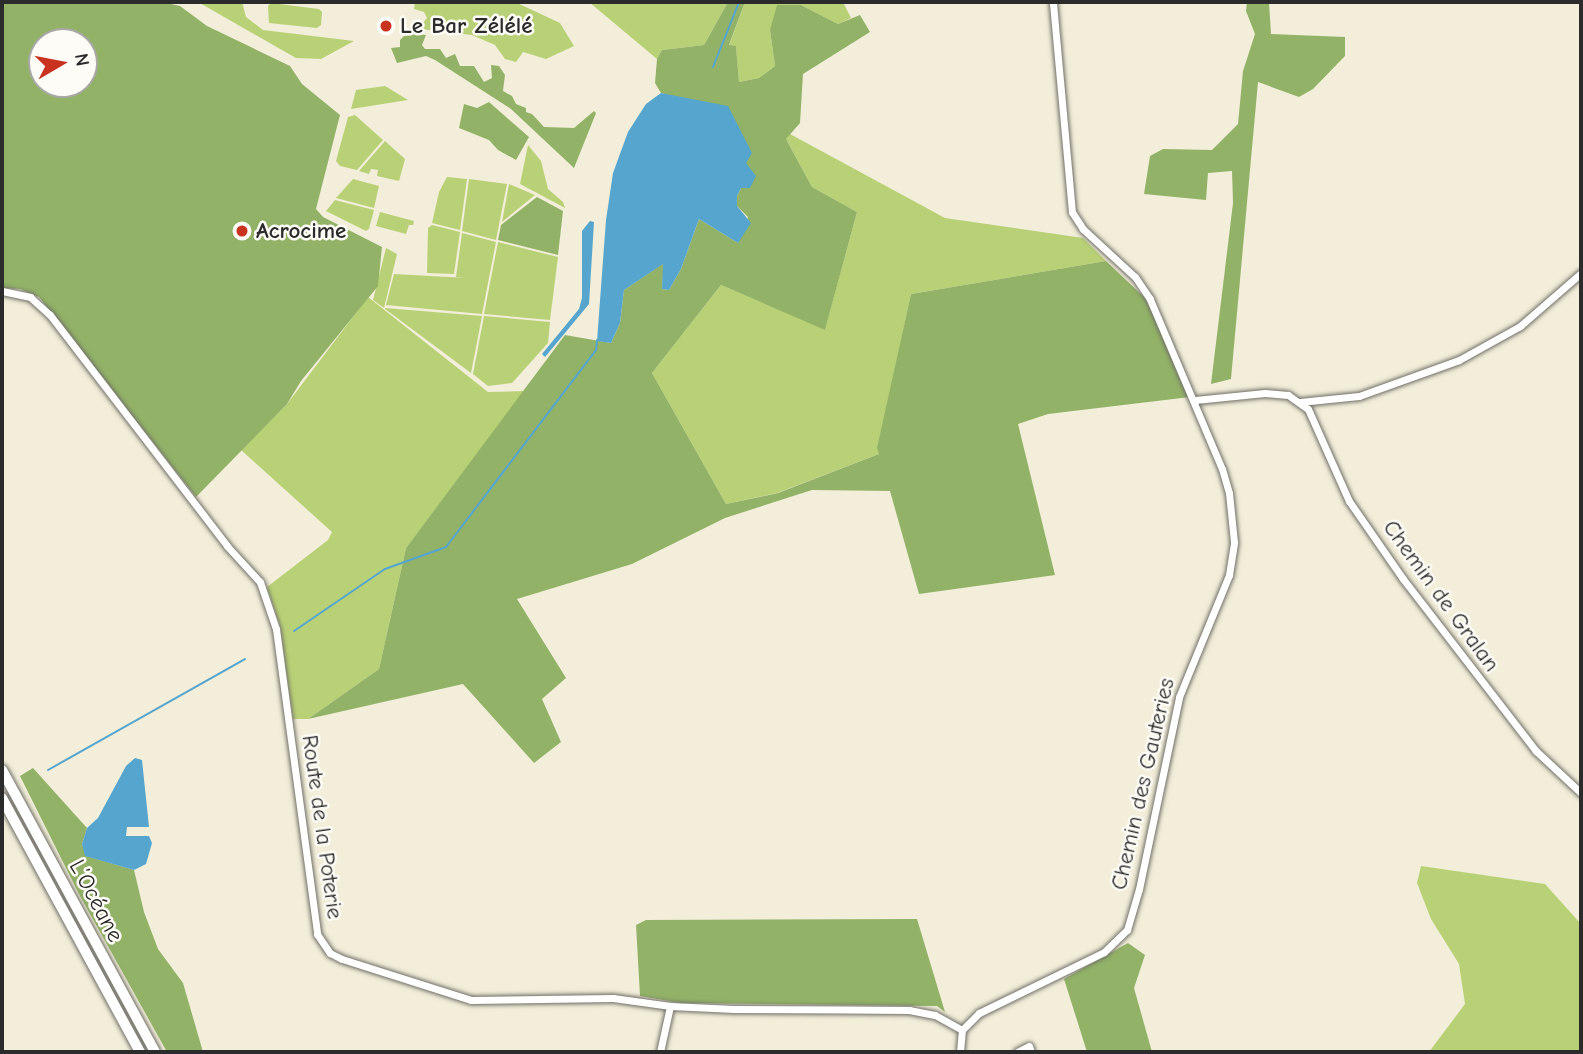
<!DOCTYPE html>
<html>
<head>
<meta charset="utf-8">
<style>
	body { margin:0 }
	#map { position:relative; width:1583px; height:1054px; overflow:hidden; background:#f2eed9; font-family:"Comic Neue",sans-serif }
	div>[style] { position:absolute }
	.green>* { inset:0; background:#b9d176 }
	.forest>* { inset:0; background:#92b367 }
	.water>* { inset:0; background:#55a5cf }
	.stream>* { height:2px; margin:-1px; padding:0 1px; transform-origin:1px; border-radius:1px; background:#55a5cf }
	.roads { filter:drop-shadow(0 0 2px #716f68) drop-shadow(0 0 2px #716f68) }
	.minor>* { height:7px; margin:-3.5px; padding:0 3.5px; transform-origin:3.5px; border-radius:3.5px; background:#fff }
	.highway>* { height:10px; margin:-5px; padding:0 5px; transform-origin:5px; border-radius:5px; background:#fff }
	.dots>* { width:19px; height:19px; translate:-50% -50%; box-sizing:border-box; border:4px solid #fdfcf7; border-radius:50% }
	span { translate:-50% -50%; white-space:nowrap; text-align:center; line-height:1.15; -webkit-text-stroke:5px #fdfcf7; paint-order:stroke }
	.poi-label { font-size:23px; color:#2b2b2b; font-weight:700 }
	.left { translate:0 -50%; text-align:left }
	.street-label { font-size:23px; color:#2b2b2b }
	.frame { position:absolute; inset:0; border:4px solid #2b2b2b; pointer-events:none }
	.north { position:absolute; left:28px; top:28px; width:70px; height:70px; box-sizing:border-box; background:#fdfcf7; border:2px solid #a9a8a5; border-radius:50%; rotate:80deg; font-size:19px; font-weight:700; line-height:28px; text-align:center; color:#2b2b2b }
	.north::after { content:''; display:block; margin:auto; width:24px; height:32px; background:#c8321e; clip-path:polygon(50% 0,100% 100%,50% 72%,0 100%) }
</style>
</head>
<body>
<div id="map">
	<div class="green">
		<div style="clip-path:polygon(198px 2px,242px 2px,246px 17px,263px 30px,354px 41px,321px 59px,296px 58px)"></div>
		<div style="clip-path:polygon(415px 2px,515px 2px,560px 23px,574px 46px,546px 59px,523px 52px,516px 62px,505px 59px,495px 45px,472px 35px,412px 28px,412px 24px,421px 25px,427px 18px,424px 12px,414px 9px)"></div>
		<div style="clip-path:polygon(589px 2px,728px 2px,704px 45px,662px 50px,657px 59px)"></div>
		<div style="clip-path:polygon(745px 2px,843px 2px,851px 18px,838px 24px,801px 5px,770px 30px,775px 66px,759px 78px,739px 82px,736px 47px,729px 46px)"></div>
		<div style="clip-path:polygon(271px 3px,319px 9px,322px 12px,321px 25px,317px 28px,269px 23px,268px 6px)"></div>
		<div style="clip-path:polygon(385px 86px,408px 100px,351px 109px,356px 90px)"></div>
		<div style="clip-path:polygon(355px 115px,383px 140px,357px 170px,340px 166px,336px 161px,348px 117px)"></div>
		<div style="clip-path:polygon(790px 134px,945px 218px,1083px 238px,1106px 261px,911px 294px,878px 448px,879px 454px,777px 493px,726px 504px,652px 373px,721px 285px,825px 329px,857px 212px,812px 187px,786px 139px)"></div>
		<div style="clip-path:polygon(385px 141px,405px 159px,399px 181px,377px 176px,378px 170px,371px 169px,369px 174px,359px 171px)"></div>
		<div style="clip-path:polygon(528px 145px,541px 161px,548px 189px,563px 202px,565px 208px,520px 184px)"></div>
		<div style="clip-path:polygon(447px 177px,467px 179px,460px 230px,432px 223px,439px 192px)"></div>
		<div style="clip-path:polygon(353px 179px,379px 186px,374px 208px,336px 198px)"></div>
		<div style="clip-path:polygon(469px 179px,507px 184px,496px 240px,462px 231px)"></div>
		<div style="clip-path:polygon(509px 184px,535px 195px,502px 222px)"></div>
		<div style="clip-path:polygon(335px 200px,374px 210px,369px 229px,366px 231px,326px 211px)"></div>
		<div style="clip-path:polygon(380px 212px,414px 221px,413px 225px,409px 225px,406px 234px,376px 226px)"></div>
		<div style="clip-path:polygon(432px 225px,460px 232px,454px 274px,427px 273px,428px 228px)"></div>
		<div style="clip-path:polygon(462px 233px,496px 242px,482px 314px,386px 305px,394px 274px,467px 278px,456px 277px)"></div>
		<div style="clip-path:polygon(498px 242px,558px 257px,550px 320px,484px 314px)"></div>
		<div style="clip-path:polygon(386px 248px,397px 254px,384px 308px,373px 300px)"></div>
		<div style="clip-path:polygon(368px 297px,488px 392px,524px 391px,406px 548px,379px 669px,308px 719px,293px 719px,280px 626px,267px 587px,328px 540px,332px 532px,241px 450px,287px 404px)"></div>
		<div style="clip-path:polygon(385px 308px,482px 316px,471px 373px,385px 309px)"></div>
		<div style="clip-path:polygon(484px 316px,550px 322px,548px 343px,512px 383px,488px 386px,473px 374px)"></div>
		<div style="clip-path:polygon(1421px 866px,1545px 884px,1581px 924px,1581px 1052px,1429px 1052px,1465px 1004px,1459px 964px,1431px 919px,1417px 883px)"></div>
	</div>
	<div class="forest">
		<div style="clip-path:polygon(evenodd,2px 2px,162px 2px,180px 6px,207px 26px,290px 66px,302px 84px,340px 115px,316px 209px,323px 217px,382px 247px,378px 286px,301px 381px,287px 404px,196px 497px,39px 297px,20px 289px,2px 288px,2px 2px,42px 42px,84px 42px,84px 84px,42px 84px,42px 42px)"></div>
		<div style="clip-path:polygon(728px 2px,745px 2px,729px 45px,736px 46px,739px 82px,759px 78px,775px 66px,770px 30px,777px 5px,801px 5px,838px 24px,860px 15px,870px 32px,803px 74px,800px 123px,786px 139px,812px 187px,857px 212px,825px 330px,721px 285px,652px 373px,726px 504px,778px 493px,879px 454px,877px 448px,911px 294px,1106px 261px,1145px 298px,1190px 397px,1048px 414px,1018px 424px,1055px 575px,919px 594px,890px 491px,812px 490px,725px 518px,632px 564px,517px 599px,566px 678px,542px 699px,561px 742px,534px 763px,463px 684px,308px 719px,379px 669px,406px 548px,565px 335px,611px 343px,620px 323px,624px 290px,664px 263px,662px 289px,669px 290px,681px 269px,699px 219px,738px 243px,748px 217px,737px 206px,737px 196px,741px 188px,682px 99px,661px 93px,655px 83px,657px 59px,662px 50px,704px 45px)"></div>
		<div style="clip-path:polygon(1247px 2px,1269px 2px,1271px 34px,1345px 37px,1345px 56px,1313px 89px,1299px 97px,1258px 82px,1231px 379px,1211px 384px,1233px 203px,1232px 171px,1208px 173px,1206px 200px,1144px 194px,1150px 156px,1163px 149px,1212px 150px,1238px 124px,1243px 71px,1255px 34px,1246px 11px)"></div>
		<div style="clip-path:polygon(416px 34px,426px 35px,422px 45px,425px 49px,440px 49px,446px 58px,455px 54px,460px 66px,474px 66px,484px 82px,492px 78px,491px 65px,499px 66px,505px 75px,503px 91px,512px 96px,516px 104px,526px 108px,526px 112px,532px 114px,544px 127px,574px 128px,594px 111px,596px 113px,574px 168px,511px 109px,435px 60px,426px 56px,397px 63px,391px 48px,400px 47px,400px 40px,404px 36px)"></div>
		<div style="clip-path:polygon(489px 102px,529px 137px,516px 160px,498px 150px,489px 140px,459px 128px,464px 104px,477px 108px)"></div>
		<div style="clip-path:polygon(537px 197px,563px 211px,558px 255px,498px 240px,501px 225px)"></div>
		<div style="clip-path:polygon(33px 768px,87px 828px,82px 844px,86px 856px,134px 870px,144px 912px,158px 949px,183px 983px,203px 1052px,167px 1052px,80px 896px,20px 776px)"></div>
		<div style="clip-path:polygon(917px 919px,945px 1012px,937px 1006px,681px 1003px,640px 996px,636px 925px,646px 920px)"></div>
		<div style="clip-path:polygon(1128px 943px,1145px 955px,1134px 988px,1152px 1052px,1087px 1052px,1064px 979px)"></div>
	</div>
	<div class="water">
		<div style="clip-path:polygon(661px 93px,728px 106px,752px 153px,746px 163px,756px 176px,750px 188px,741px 188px,737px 196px,737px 206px,751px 223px,738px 243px,699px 219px,681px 269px,669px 290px,662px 289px,663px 264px,624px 290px,620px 323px,611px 343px,597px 341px,606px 220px,613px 173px,628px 132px,646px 104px)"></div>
		<div style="clip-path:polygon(590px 221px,594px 222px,589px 304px,545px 357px,542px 354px,579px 309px,582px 298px,582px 231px)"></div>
		<div style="clip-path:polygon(135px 758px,142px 760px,149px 827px,127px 827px,126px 836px,149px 836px,152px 843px,146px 864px,134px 870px,85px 856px,82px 844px,87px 828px,98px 818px,126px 766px)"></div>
	</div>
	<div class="stream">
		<div style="left:713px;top:67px;width:70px;rotate:-68.2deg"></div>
		<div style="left:294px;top:631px;width:110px;rotate:-34.3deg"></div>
		<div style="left:385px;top:569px;width:65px;rotate:-19.8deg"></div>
		<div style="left:446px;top:547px;width:248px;rotate:-52.7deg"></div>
		<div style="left:596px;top:350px;width:10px;rotate:-84deg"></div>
		<div style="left:48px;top:770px;width:226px;rotate:-29.4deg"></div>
	</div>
	<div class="roads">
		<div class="minor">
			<div style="left:2px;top:291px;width:29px;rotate:12deg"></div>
			<div style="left:30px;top:297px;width:27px;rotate:42deg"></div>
			<div style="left:50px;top:315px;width:291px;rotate:52.5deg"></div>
			<div style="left:227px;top:546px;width:49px;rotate:47.5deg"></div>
			<div style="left:260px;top:582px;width:50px;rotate:71.2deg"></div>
			<div style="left:276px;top:629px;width:308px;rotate:82.3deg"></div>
			<div style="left:317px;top:934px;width:23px;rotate:56deg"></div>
			<div style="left:330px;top:953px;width:13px;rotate:27deg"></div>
			<div style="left:342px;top:959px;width:135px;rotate:17.6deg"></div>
			<div style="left:471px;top:1000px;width:142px;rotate:-0.8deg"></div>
			<div style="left:613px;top:998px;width:58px;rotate:8deg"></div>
			<div style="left:670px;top:1006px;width:64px;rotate:2.7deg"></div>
			<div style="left:734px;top:1009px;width:175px;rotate:0.3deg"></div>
			<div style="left:909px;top:1010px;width:26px;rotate:11deg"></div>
			<div style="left:935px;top:1015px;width:31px;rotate:29deg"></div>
			<div style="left:1195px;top:400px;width:70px;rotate:-5.7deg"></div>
			<div style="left:1265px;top:393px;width:23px;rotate:5deg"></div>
			<div style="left:1288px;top:395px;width:24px;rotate:35deg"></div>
			<div style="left:1308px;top:409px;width:101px;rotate:66deg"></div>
			<div style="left:1349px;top:501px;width:95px;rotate:55.3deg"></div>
			<div style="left:1403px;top:579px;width:217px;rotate:52.3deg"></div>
			<div style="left:1536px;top:751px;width:62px;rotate:43deg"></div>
			<div style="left:1300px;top:402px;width:59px;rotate:-5.8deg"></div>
			<div style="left:1359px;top:396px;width:106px;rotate:-19.8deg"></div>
			<div style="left:1459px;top:360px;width:70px;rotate:-29.1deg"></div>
			<div style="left:1520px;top:326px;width:81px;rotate:-41deg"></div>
			<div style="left:660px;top:1052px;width:47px;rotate:-77.7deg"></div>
			<div style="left:960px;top:1052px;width:22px;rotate:-85deg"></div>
			<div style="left:962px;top:1030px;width:24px;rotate:-45deg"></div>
			<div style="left:979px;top:1013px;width:139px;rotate:-26deg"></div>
			<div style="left:1104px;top:952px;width:32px;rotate:-44deg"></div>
			<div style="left:1127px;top:930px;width:43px;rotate:-73.7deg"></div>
			<div style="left:1139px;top:889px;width:196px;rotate:-78.2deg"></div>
			<div style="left:1179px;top:697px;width:132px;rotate:-67.7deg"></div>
			<div style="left:1229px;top:575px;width:33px;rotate:-81deg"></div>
			<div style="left:1234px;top:542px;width:49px;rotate:-95.8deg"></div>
			<div style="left:1229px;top:493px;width:25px;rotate:-106deg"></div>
			<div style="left:1222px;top:469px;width:185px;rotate:-113deg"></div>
			<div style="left:1150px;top:299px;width:27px;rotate:-124deg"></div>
			<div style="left:1135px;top:277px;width:71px;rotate:-137.3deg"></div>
			<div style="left:1083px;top:229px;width:20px;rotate:-123deg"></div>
			<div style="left:1072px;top:212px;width:211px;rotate:-95.2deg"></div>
			<div style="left:1017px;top:1052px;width:13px;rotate:-27deg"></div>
			<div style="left:1029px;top:1046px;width:6px;rotate:72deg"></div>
		</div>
		<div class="highway">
			<div style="left:2px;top:770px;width:321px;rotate:61.5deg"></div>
			<div style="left:2px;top:798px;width:289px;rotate:61.5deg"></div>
		</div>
	</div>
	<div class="dots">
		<div style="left:386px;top:26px;background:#c8321e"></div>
		<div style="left:242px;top:231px;background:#c8321e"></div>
	</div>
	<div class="poi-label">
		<span class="left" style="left:400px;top:26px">Le Bar Zélélé</span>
		<span class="left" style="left:256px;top:231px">Acrocime</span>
	</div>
	<div class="street-label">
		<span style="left:1441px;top:596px;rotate:54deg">Chemin de Gralan</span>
		<span style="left:1143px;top:784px;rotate:-77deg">Chemin des Gauteries</span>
		<span style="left:322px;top:827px;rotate:82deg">Route de la Poterie</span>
		<span style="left:96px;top:901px;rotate:62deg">L’Océane</span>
	</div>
	<div class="frame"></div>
	<div class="north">N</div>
</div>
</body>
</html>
